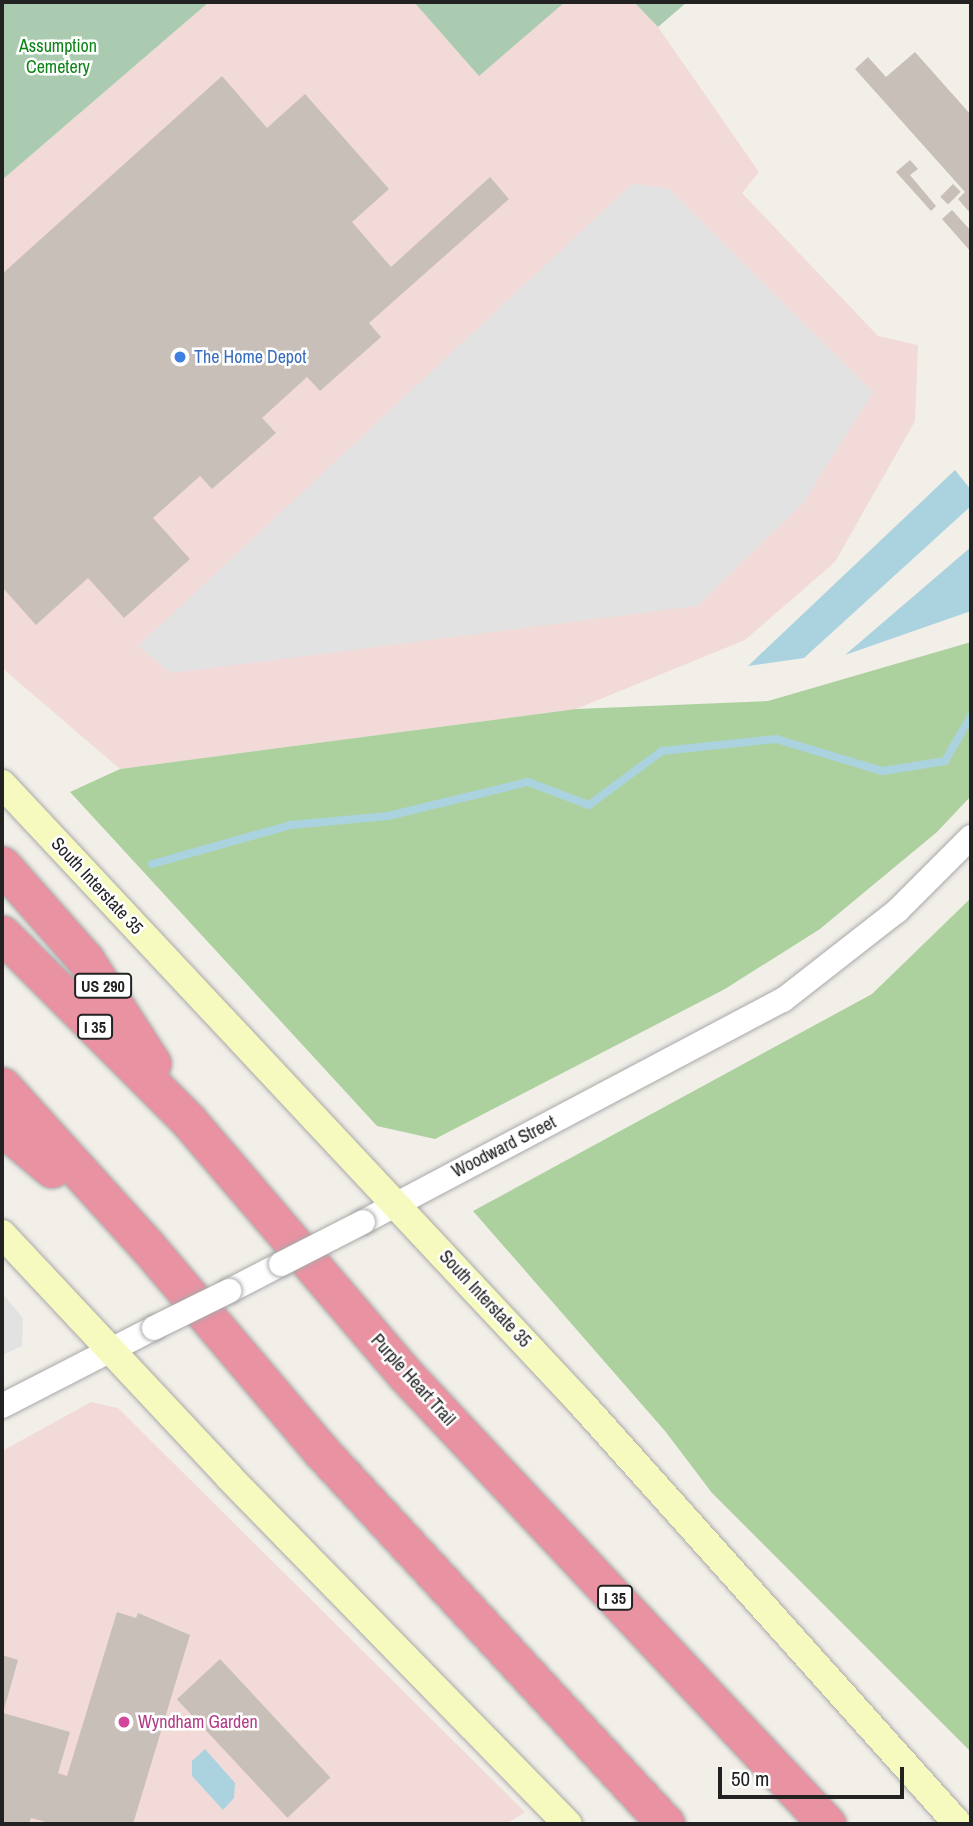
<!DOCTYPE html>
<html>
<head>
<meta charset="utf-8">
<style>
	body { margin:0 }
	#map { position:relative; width:973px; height:1826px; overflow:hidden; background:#f2efe9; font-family:"Archivo Narrow",sans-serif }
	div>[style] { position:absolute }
	.commercial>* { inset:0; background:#f2dad9 }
	.forest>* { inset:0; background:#add19e }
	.cemetery>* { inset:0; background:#aacbaf }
	.parking>* { inset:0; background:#e2e2e2 }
	.water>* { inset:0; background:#aad3df }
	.stream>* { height:8px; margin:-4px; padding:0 4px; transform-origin:4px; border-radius:4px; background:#aad3df }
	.building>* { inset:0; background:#c7bfb8; transform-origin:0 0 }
	.roads { filter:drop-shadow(0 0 2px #a9a9a9) drop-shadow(0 0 2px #a9a9a9) }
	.tertiary>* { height:24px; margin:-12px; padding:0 12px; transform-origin:12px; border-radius:12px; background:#fff }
	.secondary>* { height:28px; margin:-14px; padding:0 14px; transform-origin:14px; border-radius:14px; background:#f7fabf }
	.motorway>* { height:37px; margin:-18.5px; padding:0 18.5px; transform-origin:18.5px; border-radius:18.5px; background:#e892a2 }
	.bridges { filter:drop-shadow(0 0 2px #a9a9a9) drop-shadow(0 0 2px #a9a9a9) }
	.tertiary-bridge>* { height:24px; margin:-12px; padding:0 12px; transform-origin:12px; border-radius:12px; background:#fff }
	.dots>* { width:19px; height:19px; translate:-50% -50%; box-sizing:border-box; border:4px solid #fff; border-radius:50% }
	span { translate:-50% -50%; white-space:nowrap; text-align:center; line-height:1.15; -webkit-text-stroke:5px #fff; paint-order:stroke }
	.shield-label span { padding:2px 5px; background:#fff; border:2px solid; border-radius:5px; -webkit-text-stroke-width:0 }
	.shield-label { font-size:16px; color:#222; font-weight:700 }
	.park-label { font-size:18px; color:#0c8416 }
	.shop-label { font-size:18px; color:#366cbe }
	.left { translate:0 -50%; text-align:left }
	.street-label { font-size:18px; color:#222 }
	.hotel-label { font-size:18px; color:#b23c85 }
	.frame { position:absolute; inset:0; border:4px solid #222; pointer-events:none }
	.scale { position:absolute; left:718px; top:1767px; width:186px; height:32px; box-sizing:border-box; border:4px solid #222; border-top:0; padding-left:9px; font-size:21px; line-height:24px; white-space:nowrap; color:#222; -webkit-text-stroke:5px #fff; paint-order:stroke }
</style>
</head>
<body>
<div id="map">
	<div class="commercial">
		<div style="clip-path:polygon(209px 2px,414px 2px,479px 75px,565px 2px,634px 2px,658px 27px,759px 172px,742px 193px,878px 336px,918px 345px,915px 421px,835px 562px,745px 640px,576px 709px,120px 769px,2px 668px,2px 180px)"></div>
		<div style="clip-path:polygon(91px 1402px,118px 1408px,525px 1812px,506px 1824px,2px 1824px,2px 1451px)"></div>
	</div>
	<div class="forest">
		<div style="clip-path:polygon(971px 642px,971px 796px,937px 832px,820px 929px,725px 989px,435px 1139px,377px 1126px,70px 792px,120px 769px,576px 709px,768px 701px)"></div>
		<div style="clip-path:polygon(971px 898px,971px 1752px,712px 1493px,665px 1431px,473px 1211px,872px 994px)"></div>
	</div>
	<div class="cemetery">
		<div style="clip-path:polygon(2px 2px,209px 2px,2px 180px)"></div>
		<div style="clip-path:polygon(414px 2px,565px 2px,479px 76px)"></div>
		<div style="clip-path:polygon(634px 2px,687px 2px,658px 27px)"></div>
	</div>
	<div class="parking">
		<div style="clip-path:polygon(632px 184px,668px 188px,873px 392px,804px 502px,697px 606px,171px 673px,138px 646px)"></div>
		<div style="clip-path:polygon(2px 1293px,23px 1318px,22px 1346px,2px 1355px)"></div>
	</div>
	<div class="water">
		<div style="clip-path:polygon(955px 470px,971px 490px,971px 506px,804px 658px,748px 666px)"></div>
		<div style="clip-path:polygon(971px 547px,971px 611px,845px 655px)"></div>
		<div style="clip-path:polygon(205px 1749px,235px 1783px,234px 1798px,223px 1810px,192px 1776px,192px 1761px)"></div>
	</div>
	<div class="stream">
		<div style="left:152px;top:864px;width:144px;rotate:-15.7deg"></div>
		<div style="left:291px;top:825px;width:97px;rotate:-5.3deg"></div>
		<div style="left:388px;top:816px;width:144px;rotate:-13.7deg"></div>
		<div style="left:528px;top:782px;width:65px;rotate:20.7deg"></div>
		<div style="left:589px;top:805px;width:91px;rotate:-36.5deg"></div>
		<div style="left:662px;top:751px;width:115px;rotate:-6deg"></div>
		<div style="left:776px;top:739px;width:111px;rotate:16.8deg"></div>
		<div style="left:882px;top:771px;width:64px;rotate:-9deg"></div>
		<div style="left:945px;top:761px;width:52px;rotate:-60deg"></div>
	</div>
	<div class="building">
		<div style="clip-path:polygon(915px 52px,971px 115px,971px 214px,958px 199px,965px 192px,855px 69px,868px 57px,886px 77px)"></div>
		<div style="clip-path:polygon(222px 76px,267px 128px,305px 94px,389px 189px,352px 222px,391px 267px,490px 177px,509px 199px,369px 323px,381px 337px,320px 391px,307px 377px,262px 418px,276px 433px,212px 489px,200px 476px,153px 518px,190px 559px,124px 618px,88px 578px,36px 625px,2px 587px,2px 274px)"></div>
		<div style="clip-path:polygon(910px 160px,918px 169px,910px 175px,936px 206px,931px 211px,896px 172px)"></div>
		<div style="left:953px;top:184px;width:11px;height:18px;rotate:45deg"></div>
		<div style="clip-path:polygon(952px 210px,971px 231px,971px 252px,942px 219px)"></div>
		<div style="clip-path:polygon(117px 1612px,136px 1618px,138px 1613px,190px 1635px,133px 1824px,53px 1824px,31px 1818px,29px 1824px,2px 1824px,2px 1655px,18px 1660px,3px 1713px,70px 1732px,58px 1773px,67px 1776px)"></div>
		<div style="left:220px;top:1659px;width:162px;height:59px;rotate:47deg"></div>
	</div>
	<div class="roads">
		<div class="tertiary">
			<div style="left:363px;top:1222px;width:475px;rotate:-27.9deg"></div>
			<div style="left:783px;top:1000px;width:145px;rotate:-38deg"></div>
			<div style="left:897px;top:911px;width:105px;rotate:-45deg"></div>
			<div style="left:229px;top:1291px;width:59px;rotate:-27.4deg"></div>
			<div style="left:2px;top:1406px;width:171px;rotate:-27.2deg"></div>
		</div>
		<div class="secondary">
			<div style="left:2px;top:784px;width:849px;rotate:46.91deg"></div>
			<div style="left:582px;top:1404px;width:564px;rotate:48.16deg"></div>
			<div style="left:2px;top:1234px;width:333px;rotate:46.9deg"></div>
			<div style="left:229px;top:1477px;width:485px;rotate:45.7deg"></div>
		</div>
		<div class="motorway">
			<div style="left:2px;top:865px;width:125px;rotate:48.6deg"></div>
			<div style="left:85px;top:959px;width:124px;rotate:57.2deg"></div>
			<div style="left:2px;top:934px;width:263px;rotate:45deg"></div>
			<div style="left:188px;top:1120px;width:331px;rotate:49.5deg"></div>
			<div style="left:403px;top:1372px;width:620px;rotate:46.83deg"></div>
			<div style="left:2px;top:1086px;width:217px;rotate:47.8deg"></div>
			<div style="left:148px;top:1247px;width:267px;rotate:49.7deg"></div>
			<div style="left:321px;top:1451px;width:508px;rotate:47.23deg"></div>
			<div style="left:2px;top:1127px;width:65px;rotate:40deg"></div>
		</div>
	</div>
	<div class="bridges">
		<div class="tertiary-bridge">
			<div style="left:281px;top:1264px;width:92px;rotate:-27.1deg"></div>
			<div style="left:154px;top:1328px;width:84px;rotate:-26.3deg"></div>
		</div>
	</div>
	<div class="dots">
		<div style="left:180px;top:357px;background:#3f7fe0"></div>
		<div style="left:124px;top:1722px;background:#d1479c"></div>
	</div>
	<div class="shield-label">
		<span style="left:103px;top:986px">US 290</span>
		<span style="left:95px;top:1027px">I 35</span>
		<span style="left:615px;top:1598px">I 35</span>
	</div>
	<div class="park-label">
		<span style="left:58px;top:57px">Assumption<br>Cemetery</span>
	</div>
	<div class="shop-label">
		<span class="left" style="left:194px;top:357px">The Home Depot</span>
	</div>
	<div class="street-label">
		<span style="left:97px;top:886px;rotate:47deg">South Interstate 35</span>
		<span style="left:504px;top:1147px;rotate:-27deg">Woodward Street</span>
		<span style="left:485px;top:1299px;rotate:47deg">South Interstate 35</span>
		<span style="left:413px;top:1380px;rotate:48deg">Purple Heart Trail</span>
	</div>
	<div class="hotel-label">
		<span class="left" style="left:138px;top:1722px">Wyndham Garden</span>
	</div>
	<div class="frame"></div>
	<div class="scale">50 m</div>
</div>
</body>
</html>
